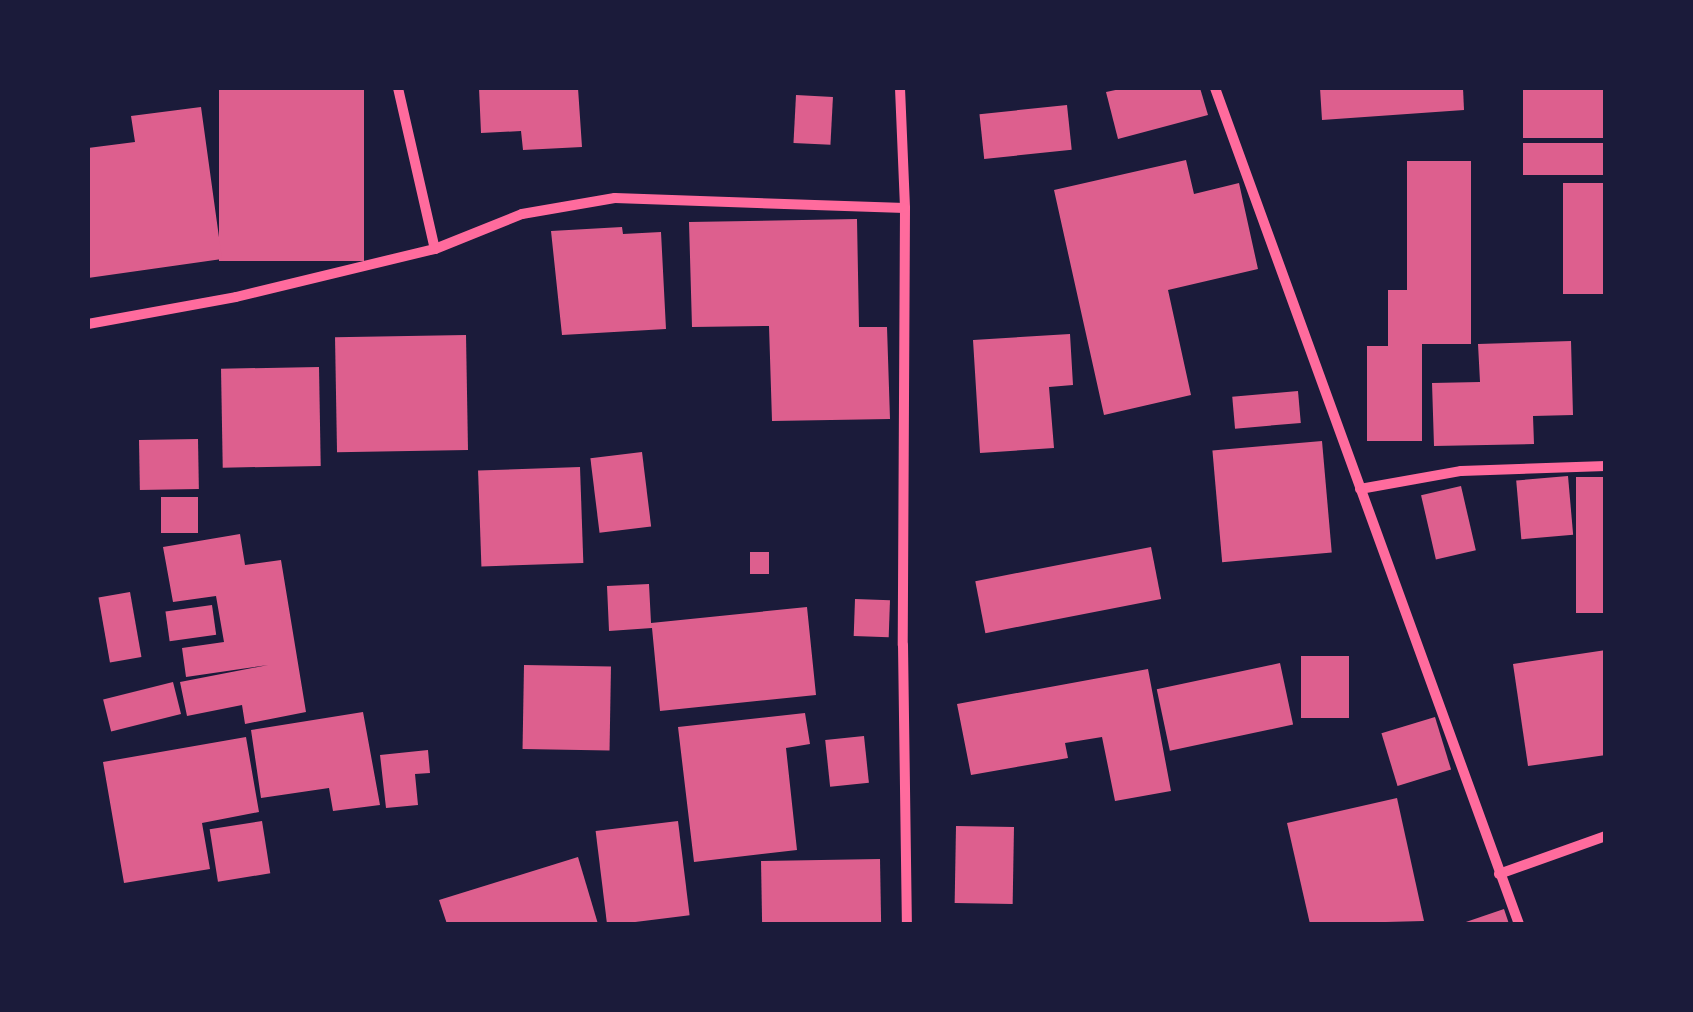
<!DOCTYPE html>
<html>
<head>
<meta charset="utf-8">
<style>
	body { margin:0 }
	#map { position:relative; width:1693px; height:1012px; overflow:hidden; background:#1b1b3a; font-family:Cabin,sans-serif }
	div>[style] { position:absolute }
	.building>* { inset:0; background:#dd5f8e; transform-origin:0 0 }
	.minor>* { height:10px; margin:-5px; padding:0 5px; transform-origin:5px; border-radius:5px; background:#ff6b9d }
	span { translate:-50% -50%; white-space:nowrap; text-align:center; line-height:1.15; -webkit-text-stroke:10px #1b1b3a; paint-order:stroke }
	.frame { position:absolute; inset:0; border:90px solid #1b1b3a; pointer-events:none }
</style>
</head>
<body>
<div id="map">
	<div class="building">
		<div style="left:219px;top:88px;width:145px;height:173px"></div>
		<div style="clip-path:polygon(479px 88px,578px 88px,582px 147px,523px 150px,521px 131px,481px 133px)"></div>
		<div style="clip-path:polygon(1125px 88px,1200px 88px,1208px 115px,1118px 139px,1106px 92px)"></div>
		<div style="clip-path:polygon(1320px 88px,1463px 88px,1464px 110px,1322px 120px)"></div>
		<div style="left:1523px;top:88px;width:83px;height:50px"></div>
		<div style="left:796px;top:95px;width:37px;height:48px;rotate:3deg"></div>
		<div style="left:1067px;top:105px;width:45px;height:88px;rotate:84deg"></div>
		<div style="clip-path:polygon(201px 107px,222px 259px,88px 278px,88px 148px,135px 142px,131px 116px)"></div>
		<div style="left:1606px;top:143px;width:32px;height:83px;rotate:90deg"></div>
		<div style="clip-path:polygon(1186px 160px,1194px 194px,1239px 183px,1258px 269px,1168px 290px,1191px 395px,1104px 415px,1054px 190px)"></div>
		<div style="clip-path:polygon(1407px 161px,1471px 161px,1471px 344px,1422px 344px,1422px 441px,1367px 441px,1367px 346px,1388px 346px,1388px 290px,1407px 290px)"></div>
		<div style="left:1563px;top:183px;width:43px;height:111px"></div>
		<div style="clip-path:polygon(857px 219px,859px 327px,887px 327px,890px 419px,772px 421px,769px 326px,692px 327px,689px 222px)"></div>
		<div style="clip-path:polygon(622px 227px,623px 234px,661px 232px,666px 329px,562px 335px,551px 231px)"></div>
		<div style="clip-path:polygon(1070px 334px,1073px 385px,1049px 387px,1054px 448px,980px 453px,973px 340px)"></div>
		<div style="left:466px;top:335px;width:115px;height:131px;rotate:89deg"></div>
		<div style="clip-path:polygon(1571px 341px,1573px 415px,1533px 416px,1534px 444px,1434px 446px,1432px 383px,1480px 382px,1478px 344px)"></div>
		<div style="left:319px;top:367px;width:99px;height:98px;rotate:89deg"></div>
		<div style="left:1298px;top:391px;width:32px;height:66px;rotate:85deg"></div>
		<div style="left:198px;top:439px;width:50px;height:59px;rotate:89deg"></div>
		<div style="left:1322px;top:441px;width:112px;height:110px;rotate:85deg"></div>
		<div style="left:642px;top:452px;width:75px;height:52px;rotate:83deg"></div>
		<div style="left:580px;top:467px;width:96px;height:102px;rotate:88deg"></div>
		<div style="left:1568px;top:476px;width:59px;height:52px;rotate:85deg"></div>
		<div style="left:1606px;top:477px;width:136px;height:30px;rotate:90deg"></div>
		<div style="left:1461px;top:486px;width:66px;height:41px;rotate:77deg"></div>
		<div style="left:198px;top:497px;width:36px;height:37px;rotate:90deg"></div>
		<div style="clip-path:polygon(240px 534px,245px 565px,281px 560px,306px 712px,245px 724px,242px 705px,187px 716px,180px 682px,268px 665px,186px 677px,182px 648px,224px 642px,216px 596px,173px 602px,163px 547px)"></div>
		<div style="left:1151px;top:547px;width:53px;height:179px;rotate:79deg"></div>
		<div style="left:750px;top:552px;width:19px;height:22px"></div>
		<div style="clip-path:polygon(649px 584px,651px 623px,807px 607px,816px 695px,660px 711px,652px 628px,609px 631px,607px 586px)"></div>
		<div style="left:130px;top:592px;width:66px;height:32px;rotate:80deg"></div>
		<div style="left:855px;top:599px;width:35px;height:37px;rotate:2deg"></div>
		<div style="left:212px;top:605px;width:30px;height:47px;rotate:82deg"></div>
		<div style="clip-path:polygon(1606px 650px,1606px 755px,1528px 766px,1513px 664px)"></div>
		<div style="left:1301px;top:656px;width:48px;height:62px"></div>
		<div style="left:1280px;top:663px;width:63px;height:126px;rotate:78deg"></div>
		<div style="left:524px;top:665px;width:87px;height:84px;rotate:1deg"></div>
		<div style="clip-path:polygon(1148px 669px,1171px 791px,1115px 801px,1102px 737px,1065px 743px,1068px 758px,971px 775px,957px 704px)"></div>
		<div style="left:173px;top:682px;width:33px;height:72px;rotate:76deg"></div>
		<div style="clip-path:polygon(363px 712px,380px 805px,333px 811px,329px 788px,261px 798px,251px 730px)"></div>
		<div style="clip-path:polygon(805px 713px,810px 744px,786px 748px,797px 850px,694px 862px,678px 727px)"></div>
		<div style="left:1435px;top:717px;width:55px;height:56px;rotate:73deg"></div>
		<div style="left:864px;top:736px;width:47px;height:39px;rotate:84deg"></div>
		<div style="clip-path:polygon(246px 737px,259px 812px,202px 823px,210px 869px,124px 883px,103px 762px)"></div>
		<div style="clip-path:polygon(428px 750px,430px 773px,415px 774px,418px 805px,386px 808px,380px 755px)"></div>
		<div style="clip-path:polygon(1397px 798px,1424px 921px,1310px 924px,1287px 823px)"></div>
		<div style="left:262px;top:821px;width:53px;height:53px;rotate:81deg"></div>
		<div style="left:678px;top:821px;width:95px;height:83px;rotate:83deg"></div>
		<div style="left:956px;top:826px;width:58px;height:77px;rotate:1deg"></div>
		<div style="clip-path:polygon(578px 857px,598px 924px,447px 924px,439px 900px)"></div>
		<div style="left:880px;top:859px;width:65px;height:119px;rotate:89deg"></div>
		<div style="clip-path:polygon(1504px 909px,1509px 924px,1460px 924px)"></div>
	</div>
	<div class="minor">
		<div style="left:398px;top:88px;width:165px;rotate:77.1deg"></div>
		<div style="left:900px;top:88px;width:120px;rotate:87.6deg"></div>
		<div style="left:905px;top:208px;width:437px;rotate:90.3deg"></div>
		<div style="left:903px;top:645px;width:279px;rotate:89.2deg"></div>
		<div style="left:1215px;top:88px;width:890px;rotate:70.02deg"></div>
		<div style="left:88px;top:324px;width:150px;rotate:-10.3deg"></div>
		<div style="left:236px;top:297px;width:205px;rotate:-13.6deg"></div>
		<div style="left:435px;top:249px;width:94px;rotate:-21.9deg"></div>
		<div style="left:522px;top:214px;width:94px;rotate:-9.8deg"></div>
		<div style="left:615px;top:198px;width:290px;rotate:2deg"></div>
		<div style="left:1360px;top:489px;width:103px;rotate:-10.1deg"></div>
		<div style="left:1461px;top:471px;width:145px;rotate:-2deg"></div>
		<div style="left:1499px;top:874px;width:114px;rotate:-19.6deg"></div>
	</div>
	<div class="frame"></div>
</div>
</body>
</html>
